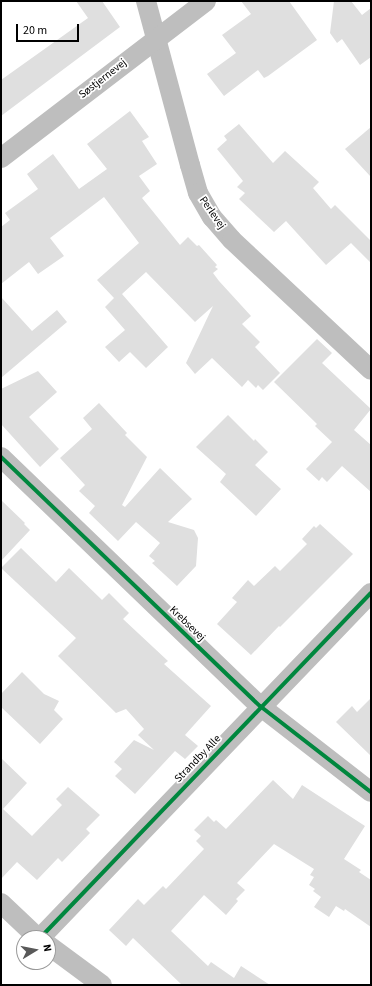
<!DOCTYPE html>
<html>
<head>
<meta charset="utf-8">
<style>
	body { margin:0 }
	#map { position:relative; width:372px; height:986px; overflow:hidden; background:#fff; font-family:"Source Sans 3",sans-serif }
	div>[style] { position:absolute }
	.building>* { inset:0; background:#dfdfdf }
	.street>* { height:20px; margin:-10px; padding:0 10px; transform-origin:10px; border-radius:10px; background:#bebebe }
	.cycleway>* { height:4px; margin:-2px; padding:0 2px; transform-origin:2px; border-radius:2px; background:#00873e }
	span { translate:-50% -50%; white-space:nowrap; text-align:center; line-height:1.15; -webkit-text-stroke:3.5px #fff; paint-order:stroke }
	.street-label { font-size:11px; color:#000 }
	.frame { position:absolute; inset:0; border:2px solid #000; pointer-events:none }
	.north { position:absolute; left:16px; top:930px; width:40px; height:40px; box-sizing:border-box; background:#fff; border:1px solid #999; border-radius:50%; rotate:80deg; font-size:11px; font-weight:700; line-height:16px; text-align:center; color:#000 }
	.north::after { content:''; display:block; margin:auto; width:14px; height:18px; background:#595959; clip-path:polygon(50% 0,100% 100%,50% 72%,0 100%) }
	.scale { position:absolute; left:16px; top:24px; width:63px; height:18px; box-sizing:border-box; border:2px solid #000; border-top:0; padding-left:5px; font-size:12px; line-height:14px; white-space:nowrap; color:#000; -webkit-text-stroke:3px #fff; paint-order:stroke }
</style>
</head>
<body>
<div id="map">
	<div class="building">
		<div style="clip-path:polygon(76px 1px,102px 1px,120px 27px,1px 116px,1px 80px,88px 18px)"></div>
		<div style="clip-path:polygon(241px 1px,289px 1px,317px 40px,268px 76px,264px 78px,258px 70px,224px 96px,207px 74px,236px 53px,222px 35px,251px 14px)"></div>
		<div style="clip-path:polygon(334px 1px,351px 1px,362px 15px,371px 8px,371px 57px,360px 65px,342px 39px,337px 43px,330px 33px)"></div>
		<div style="clip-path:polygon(130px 111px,149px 137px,142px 141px,157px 164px,139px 176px,150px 191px,142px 198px,180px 245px,188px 237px,197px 246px,199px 245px,217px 265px,215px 267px,218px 269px,213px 273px,219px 281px,251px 316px,242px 324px,260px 342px,255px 347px,280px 373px,263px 390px,258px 385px,256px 388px,248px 380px,242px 387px,212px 358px,195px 374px,186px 363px,213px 306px,195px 322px,146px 272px,122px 294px,168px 347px,146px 368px,130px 352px,119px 362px,105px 347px,125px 330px,105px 307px,114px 298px,97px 280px,139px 243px,104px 197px,50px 238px,64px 256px,38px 274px,29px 262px,1px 284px,1px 227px,10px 220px,5px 213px,38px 189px,27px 174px,53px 154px,79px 189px,107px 169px,87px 144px)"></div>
		<div style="clip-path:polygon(239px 124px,273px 163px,285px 151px,319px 182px,313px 188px,331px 209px,335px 205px,371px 241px,371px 263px,351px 243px,326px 265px,286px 221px,274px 232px,239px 199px,245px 193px,237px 187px,243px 181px,217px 149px,227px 140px,224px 136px)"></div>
		<div style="clip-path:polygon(371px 127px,371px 177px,345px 149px)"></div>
		<div style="clip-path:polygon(1px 297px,32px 331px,57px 310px,67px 322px,1px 378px)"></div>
		<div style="clip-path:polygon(317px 339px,332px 353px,322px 363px,371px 409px,354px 430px,371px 445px,371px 492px,342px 466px,327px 482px,322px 477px,319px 481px,306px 469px,332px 442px,315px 426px,317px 424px,274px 382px)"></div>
		<div style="clip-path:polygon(38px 371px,57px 392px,29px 417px,59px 449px,40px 467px,1px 424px,1px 389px)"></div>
		<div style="clip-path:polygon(99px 403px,127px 433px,125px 435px,147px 457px,122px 505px,125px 507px,160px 468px,192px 499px,168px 522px,194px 530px,198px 538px,196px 566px,177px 586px,152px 563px,155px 561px,149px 556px,160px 543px,136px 522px,118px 541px,89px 513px,95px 506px,79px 491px,85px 485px,60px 458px,92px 429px,83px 418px)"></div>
		<div style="clip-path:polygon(228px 415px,254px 441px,255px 439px,268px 452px,255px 465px,281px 489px,256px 516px,220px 482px,226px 474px,196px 447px)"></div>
		<div style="clip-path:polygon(1px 500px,25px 523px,24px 524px,30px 530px,1px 561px)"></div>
		<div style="clip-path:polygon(320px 524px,353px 554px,280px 627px,279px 626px,251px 655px,217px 624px,237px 602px,232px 598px,248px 580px,254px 586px,275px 566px,280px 571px,307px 544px,302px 539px,314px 526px,316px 528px)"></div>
		<div style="clip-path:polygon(21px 548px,56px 582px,69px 568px,102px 600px,109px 593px,129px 613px,123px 619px,168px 661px,164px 664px,211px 706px,185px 735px,198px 746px,185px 759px,175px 751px,135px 794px,115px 776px,122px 769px,114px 762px,134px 740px,154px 750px,138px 735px,144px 729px,126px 709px,116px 713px,58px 656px,76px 638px,1px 568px)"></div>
		<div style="clip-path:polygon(22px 672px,44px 694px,59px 701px,54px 710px,63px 719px,40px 744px,1px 707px,1px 694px)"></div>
		<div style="clip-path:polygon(371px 698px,371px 756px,336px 722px,352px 706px,357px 712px)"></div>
		<div style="clip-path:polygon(1px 758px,27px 783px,3px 809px,32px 836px,62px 805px,56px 799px,68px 787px,100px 815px,86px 829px,90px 833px,62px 862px,58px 858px,37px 880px,17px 862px,1px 879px)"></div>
		<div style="clip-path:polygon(273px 780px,293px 799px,302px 785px,365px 826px,344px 859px,361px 870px,359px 872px,371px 880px,371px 927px,345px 909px,344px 911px,336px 906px,329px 917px,314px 907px,321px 897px,313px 891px,315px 889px,309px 885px,314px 877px,310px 875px,314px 869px,274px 844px,237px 883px,245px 890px,236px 899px,238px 901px,226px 915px,204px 895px,171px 931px,208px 966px,211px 962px,234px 978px,241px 966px,270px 985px,182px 985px,133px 938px,126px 946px,109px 930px,138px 899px,144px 905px,163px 886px,166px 889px,204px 849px,196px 841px,201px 836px,194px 830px,208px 816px,214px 822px,216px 820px,226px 829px)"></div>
	</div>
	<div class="street">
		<div style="left:146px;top:1px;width:170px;rotate:75deg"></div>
		<div style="left:190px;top:165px;width:29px;rotate:74deg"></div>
		<div style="left:198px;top:193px;width:28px;rotate:60deg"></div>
		<div style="left:212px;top:217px;width:30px;rotate:49deg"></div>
		<div style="left:232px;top:240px;width:190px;rotate:43.1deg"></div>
		<div style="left:1px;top:158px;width:258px;rotate:-37.4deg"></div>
		<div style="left:1px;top:457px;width:359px;rotate:43.9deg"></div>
		<div style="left:260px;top:706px;width:140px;rotate:37.8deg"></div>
		<div style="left:1px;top:903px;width:51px;rotate:43.4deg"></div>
		<div style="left:40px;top:938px;width:478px;rotate:-46.2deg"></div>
		<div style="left:48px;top:945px;width:67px;rotate:36.5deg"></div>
	</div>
	<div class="cycleway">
		<div style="left:1px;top:457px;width:359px;rotate:43.9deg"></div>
		<div style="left:260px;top:706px;width:140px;rotate:37.8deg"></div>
		<div style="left:40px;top:938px;width:478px;rotate:-46.2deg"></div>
	</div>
	<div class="street-label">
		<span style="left:103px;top:79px;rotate:-38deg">Søstjernevej</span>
		<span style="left:212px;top:213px;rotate:55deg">Perlevej</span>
		<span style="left:187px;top:624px;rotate:44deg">Krebsevej</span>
		<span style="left:198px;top:759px;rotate:-46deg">Strandby Alle</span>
	</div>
	<div class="frame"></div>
	<div class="north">N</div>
	<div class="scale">20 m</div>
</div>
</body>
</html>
